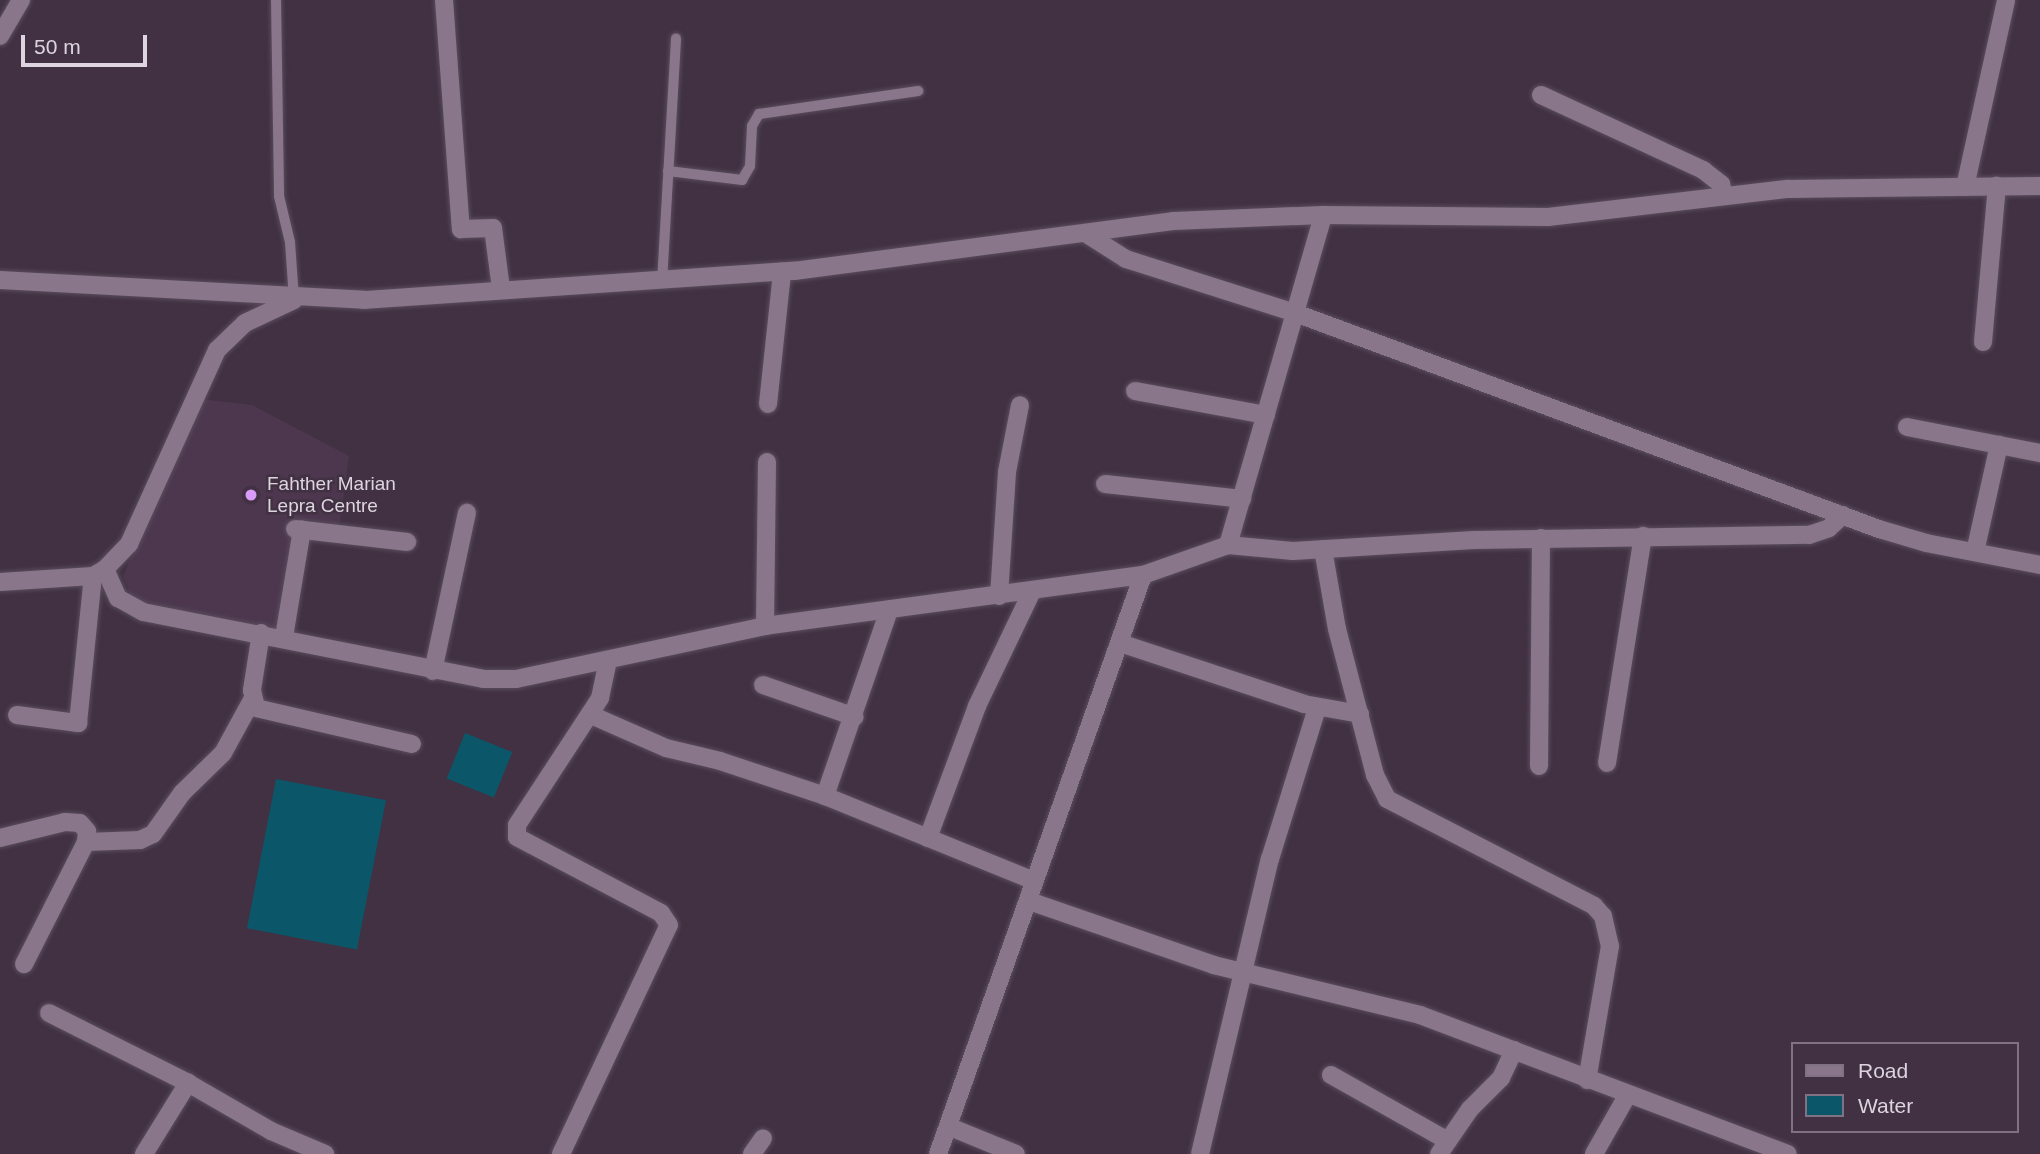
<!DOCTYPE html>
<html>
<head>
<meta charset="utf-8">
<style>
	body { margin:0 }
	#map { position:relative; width:2040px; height:1154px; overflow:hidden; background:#413143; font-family:Helvetica,sans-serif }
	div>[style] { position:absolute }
	.built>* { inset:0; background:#4c374f }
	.water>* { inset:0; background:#0b5769; transform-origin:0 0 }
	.roads { filter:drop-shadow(0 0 2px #5a4d5c) drop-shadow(0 0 2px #5a4d5c) }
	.service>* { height:10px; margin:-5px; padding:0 5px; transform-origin:5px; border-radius:5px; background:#89768b }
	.minor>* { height:18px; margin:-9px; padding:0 9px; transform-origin:9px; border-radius:9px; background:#89768b }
	.tertiary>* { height:18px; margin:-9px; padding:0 9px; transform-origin:9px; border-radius:9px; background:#89768b }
	.secondary>* { height:18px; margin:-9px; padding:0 9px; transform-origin:9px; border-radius:9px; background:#89768b }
	.dots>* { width:19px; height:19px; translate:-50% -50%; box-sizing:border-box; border:4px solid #413143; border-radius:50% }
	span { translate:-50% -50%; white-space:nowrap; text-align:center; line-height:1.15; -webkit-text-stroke:5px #413143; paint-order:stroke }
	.poi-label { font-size:19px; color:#ded4e0 }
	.left { translate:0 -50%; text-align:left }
	.legend { position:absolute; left:1791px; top:1042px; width:228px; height:91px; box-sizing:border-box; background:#413143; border:2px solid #807282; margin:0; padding:9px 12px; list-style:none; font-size:21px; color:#ded4e0 }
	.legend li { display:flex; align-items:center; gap:14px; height:35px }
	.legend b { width:35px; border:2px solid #807282 }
	.scale { position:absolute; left:21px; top:35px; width:126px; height:32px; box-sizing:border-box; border:4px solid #ded4e0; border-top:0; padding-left:9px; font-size:21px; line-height:24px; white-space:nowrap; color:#ded4e0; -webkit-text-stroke:5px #413143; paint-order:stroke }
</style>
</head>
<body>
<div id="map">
	<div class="built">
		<div style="clip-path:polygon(201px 399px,252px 405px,349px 456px,338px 537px,298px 533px,281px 632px,134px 603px,123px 576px)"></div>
	</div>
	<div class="water">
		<div style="left:465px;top:733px;width:51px;height:49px;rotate:22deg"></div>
		<div style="left:276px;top:779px;width:112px;height:152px;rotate:11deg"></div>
	</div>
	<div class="roads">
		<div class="service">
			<div style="left:276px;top:0;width:196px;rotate:89.1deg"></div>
			<div style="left:279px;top:196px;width:47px;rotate:76.6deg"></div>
			<div style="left:290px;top:242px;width:57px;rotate:86deg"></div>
			<div style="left:668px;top:171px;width:75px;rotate:6.9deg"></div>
			<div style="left:742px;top:180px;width:16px;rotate:-60deg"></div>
			<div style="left:750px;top:166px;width:40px;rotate:-87.1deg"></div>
			<div style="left:752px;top:126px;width:14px;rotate:-60deg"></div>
			<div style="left:759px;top:114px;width:161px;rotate:-8.2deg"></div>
			<div style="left:662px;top:282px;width:244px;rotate:-86.7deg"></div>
		</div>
		<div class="minor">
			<div style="left:444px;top:0;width:230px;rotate:85.8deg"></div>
			<div style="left:461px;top:229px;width:32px;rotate:-2deg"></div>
			<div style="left:493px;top:228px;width:62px;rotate:82.5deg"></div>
			<div style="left:0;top:36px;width:42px;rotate:-59.7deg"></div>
			<div style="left:1541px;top:95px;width:179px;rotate:24.8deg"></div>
			<div style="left:1703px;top:170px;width:23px;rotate:38deg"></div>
			<div style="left:1721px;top:184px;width:12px;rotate:76deg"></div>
			<div style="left:1965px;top:187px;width:191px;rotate:-77.6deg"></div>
			<div style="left:1085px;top:233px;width:49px;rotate:32.4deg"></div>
			<div style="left:1126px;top:259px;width:181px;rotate:17.7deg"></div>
			<div style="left:1298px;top:314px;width:620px;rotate:20.31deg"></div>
			<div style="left:1879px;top:529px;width:49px;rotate:16.6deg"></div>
			<div style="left:1926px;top:543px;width:116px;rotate:10.9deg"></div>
			<div style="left:1983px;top:342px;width:157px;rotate:-84.9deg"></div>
			<div style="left:1135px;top:391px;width:133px;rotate:10.4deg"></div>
			<div style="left:768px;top:404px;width:133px;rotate:-83.9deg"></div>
			<div style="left:1907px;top:427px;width:136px;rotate:11.1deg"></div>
			<div style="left:1105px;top:484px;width:138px;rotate:6.2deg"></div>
			<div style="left:295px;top:529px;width:113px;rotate:6.6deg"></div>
			<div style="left:1228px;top:545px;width:65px;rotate:5.3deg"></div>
			<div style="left:1293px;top:551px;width:181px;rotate:-3.5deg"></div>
			<div style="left:1474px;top:540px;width:335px;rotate:-0.9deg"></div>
			<div style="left:1809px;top:535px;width:21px;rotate:-19deg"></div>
			<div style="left:1829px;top:528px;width:19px;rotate:-43deg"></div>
			<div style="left:1323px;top:549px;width:81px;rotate:80.1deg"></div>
			<div style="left:1337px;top:629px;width:151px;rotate:75.4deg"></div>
			<div style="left:1375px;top:775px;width:27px;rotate:63deg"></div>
			<div style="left:1387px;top:799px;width:233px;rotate:27.3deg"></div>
			<div style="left:1594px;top:906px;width:13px;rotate:48deg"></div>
			<div style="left:1603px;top:916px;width:31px;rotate:77deg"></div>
			<div style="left:1610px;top:946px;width:136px;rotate:99.7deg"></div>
			<div style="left:1975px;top:552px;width:110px;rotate:-77.4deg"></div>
			<div style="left:105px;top:569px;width:32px;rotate:66deg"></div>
			<div style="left:118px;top:598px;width:29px;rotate:29deg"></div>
			<div style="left:143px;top:612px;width:347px;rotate:11.1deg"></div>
			<div style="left:483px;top:679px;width:33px"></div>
			<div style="left:516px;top:679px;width:255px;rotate:-12deg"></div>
			<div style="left:765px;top:626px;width:381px;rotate:-7.7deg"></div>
			<div style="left:0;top:582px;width:93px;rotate:-3.7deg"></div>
			<div style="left:93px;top:576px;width:14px;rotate:-30deg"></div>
			<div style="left:105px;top:569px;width:35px;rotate:-46deg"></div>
			<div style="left:129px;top:544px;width:213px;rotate:-65.6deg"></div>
			<div style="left:217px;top:350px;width:39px;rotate:-44deg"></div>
			<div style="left:245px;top:323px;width:54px;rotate:-25.1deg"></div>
			<div style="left:999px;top:596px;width:124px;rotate:-86.3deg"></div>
			<div style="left:1007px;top:472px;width:68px;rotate:-79deg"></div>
			<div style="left:765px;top:626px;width:164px;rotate:-89.3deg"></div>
			<div style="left:261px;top:633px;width:58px;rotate:99deg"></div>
			<div style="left:252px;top:690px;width:18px;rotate:77deg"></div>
			<div style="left:256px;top:708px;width:160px;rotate:13deg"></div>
			<div style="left:284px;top:637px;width:109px;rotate:-80.5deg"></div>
			<div style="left:1120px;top:643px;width:194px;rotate:18.3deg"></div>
			<div style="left:1304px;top:704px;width:57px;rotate:10.1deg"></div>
			<div style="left:433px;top:671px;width:162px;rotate:-77.9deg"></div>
			<div style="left:763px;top:685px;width:97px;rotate:19.2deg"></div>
			<div style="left:17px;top:715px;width:62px;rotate:7.5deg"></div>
			<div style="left:78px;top:723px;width:148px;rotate:-84.2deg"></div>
			<div style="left:591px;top:715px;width:82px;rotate:23.7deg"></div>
			<div style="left:666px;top:748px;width:56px;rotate:13.5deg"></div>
			<div style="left:720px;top:761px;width:111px;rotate:18.4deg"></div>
			<div style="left:825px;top:796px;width:226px;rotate:22.1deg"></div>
			<div style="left:1607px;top:763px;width:230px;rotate:-81deg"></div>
			<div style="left:1539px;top:766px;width:228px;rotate:-89.5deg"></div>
			<div style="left:825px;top:796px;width:197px;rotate:-71deg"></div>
			<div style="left:0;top:838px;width:67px;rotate:-13.8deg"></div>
			<div style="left:65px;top:822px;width:15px;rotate:4deg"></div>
			<div style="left:80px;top:823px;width:11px;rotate:49deg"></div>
			<div style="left:87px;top:831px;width:11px;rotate:95deg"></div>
			<div style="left:86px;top:842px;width:137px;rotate:116.9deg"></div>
			<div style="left:928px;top:838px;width:141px;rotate:-69.6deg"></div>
			<div style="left:977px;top:706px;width:127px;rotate:-64.4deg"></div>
			<div style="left:86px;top:842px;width:54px;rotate:-2.1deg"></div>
			<div style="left:140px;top:840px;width:14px;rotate:-25deg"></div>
			<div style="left:153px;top:834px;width:50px;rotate:-54.7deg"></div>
			<div style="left:182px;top:793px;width:57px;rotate:-44.3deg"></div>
			<div style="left:223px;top:753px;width:60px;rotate:-61.3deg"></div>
			<div style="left:1029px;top:901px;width:196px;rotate:19.1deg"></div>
			<div style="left:1214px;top:965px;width:212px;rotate:13.6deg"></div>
			<div style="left:1420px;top:1015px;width:393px;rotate:20.7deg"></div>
			<div style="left:49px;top:1013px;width:156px;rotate:26.7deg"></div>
			<div style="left:188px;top:1083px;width:96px;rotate:30deg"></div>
			<div style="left:271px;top:1131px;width:59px;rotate:23.1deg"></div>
			<div style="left:1331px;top:1075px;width:134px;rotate:29.4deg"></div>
			<div style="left:950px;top:1127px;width:71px;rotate:22.2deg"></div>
			<div style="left:144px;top:1154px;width:84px;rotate:-58.2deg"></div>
			<div style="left:561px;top:1154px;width:253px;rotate:-64.8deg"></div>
			<div style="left:669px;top:925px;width:14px;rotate:-124deg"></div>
			<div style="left:661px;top:913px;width:163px;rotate:-152.2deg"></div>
			<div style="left:517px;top:837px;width:12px;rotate:-90deg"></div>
			<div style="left:517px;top:825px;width:152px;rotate:-56.8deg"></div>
			<div style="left:600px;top:698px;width:38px;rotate:-78deg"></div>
			<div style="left:752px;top:1154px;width:19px;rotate:-55deg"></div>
			<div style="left:1200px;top:1154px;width:303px;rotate:-76.7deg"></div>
			<div style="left:1270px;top:859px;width:158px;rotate:-72.7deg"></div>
			<div style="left:1439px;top:1154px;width:55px;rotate:-55.4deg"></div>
			<div style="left:1470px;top:1109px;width:44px;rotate:-45deg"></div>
			<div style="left:1501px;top:1078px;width:31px;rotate:-65deg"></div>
			<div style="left:1594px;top:1154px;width:67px;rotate:-60.4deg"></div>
		</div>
		<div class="tertiary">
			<div style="left:0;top:280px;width:365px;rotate:3.1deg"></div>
			<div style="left:364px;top:300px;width:431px;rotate:-3.9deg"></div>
			<div style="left:794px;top:271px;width:382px;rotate:-7.5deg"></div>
			<div style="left:1173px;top:221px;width:150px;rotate:-2.3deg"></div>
		</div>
		<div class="secondary">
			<div style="left:938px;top:1154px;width:614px;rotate:-70.5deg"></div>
			<div style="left:1143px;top:575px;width:90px;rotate:-19.4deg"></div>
			<div style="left:1228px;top:545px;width:343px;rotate:-73.9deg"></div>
			<div style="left:1323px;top:215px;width:225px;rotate:0.5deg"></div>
			<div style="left:1548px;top:217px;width:242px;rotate:-6.7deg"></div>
			<div style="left:1788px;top:189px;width:252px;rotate:-0.7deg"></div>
		</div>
	</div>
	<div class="dots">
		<div style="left:251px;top:495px;background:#d79bf9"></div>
	</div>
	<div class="poi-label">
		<span class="left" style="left:267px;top:495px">Fahther Marian<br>Lepra Centre</span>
	</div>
	<ul class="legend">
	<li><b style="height:9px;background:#89768b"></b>Road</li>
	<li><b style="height:19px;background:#0b5769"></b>Water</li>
	</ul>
	<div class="scale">50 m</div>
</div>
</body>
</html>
